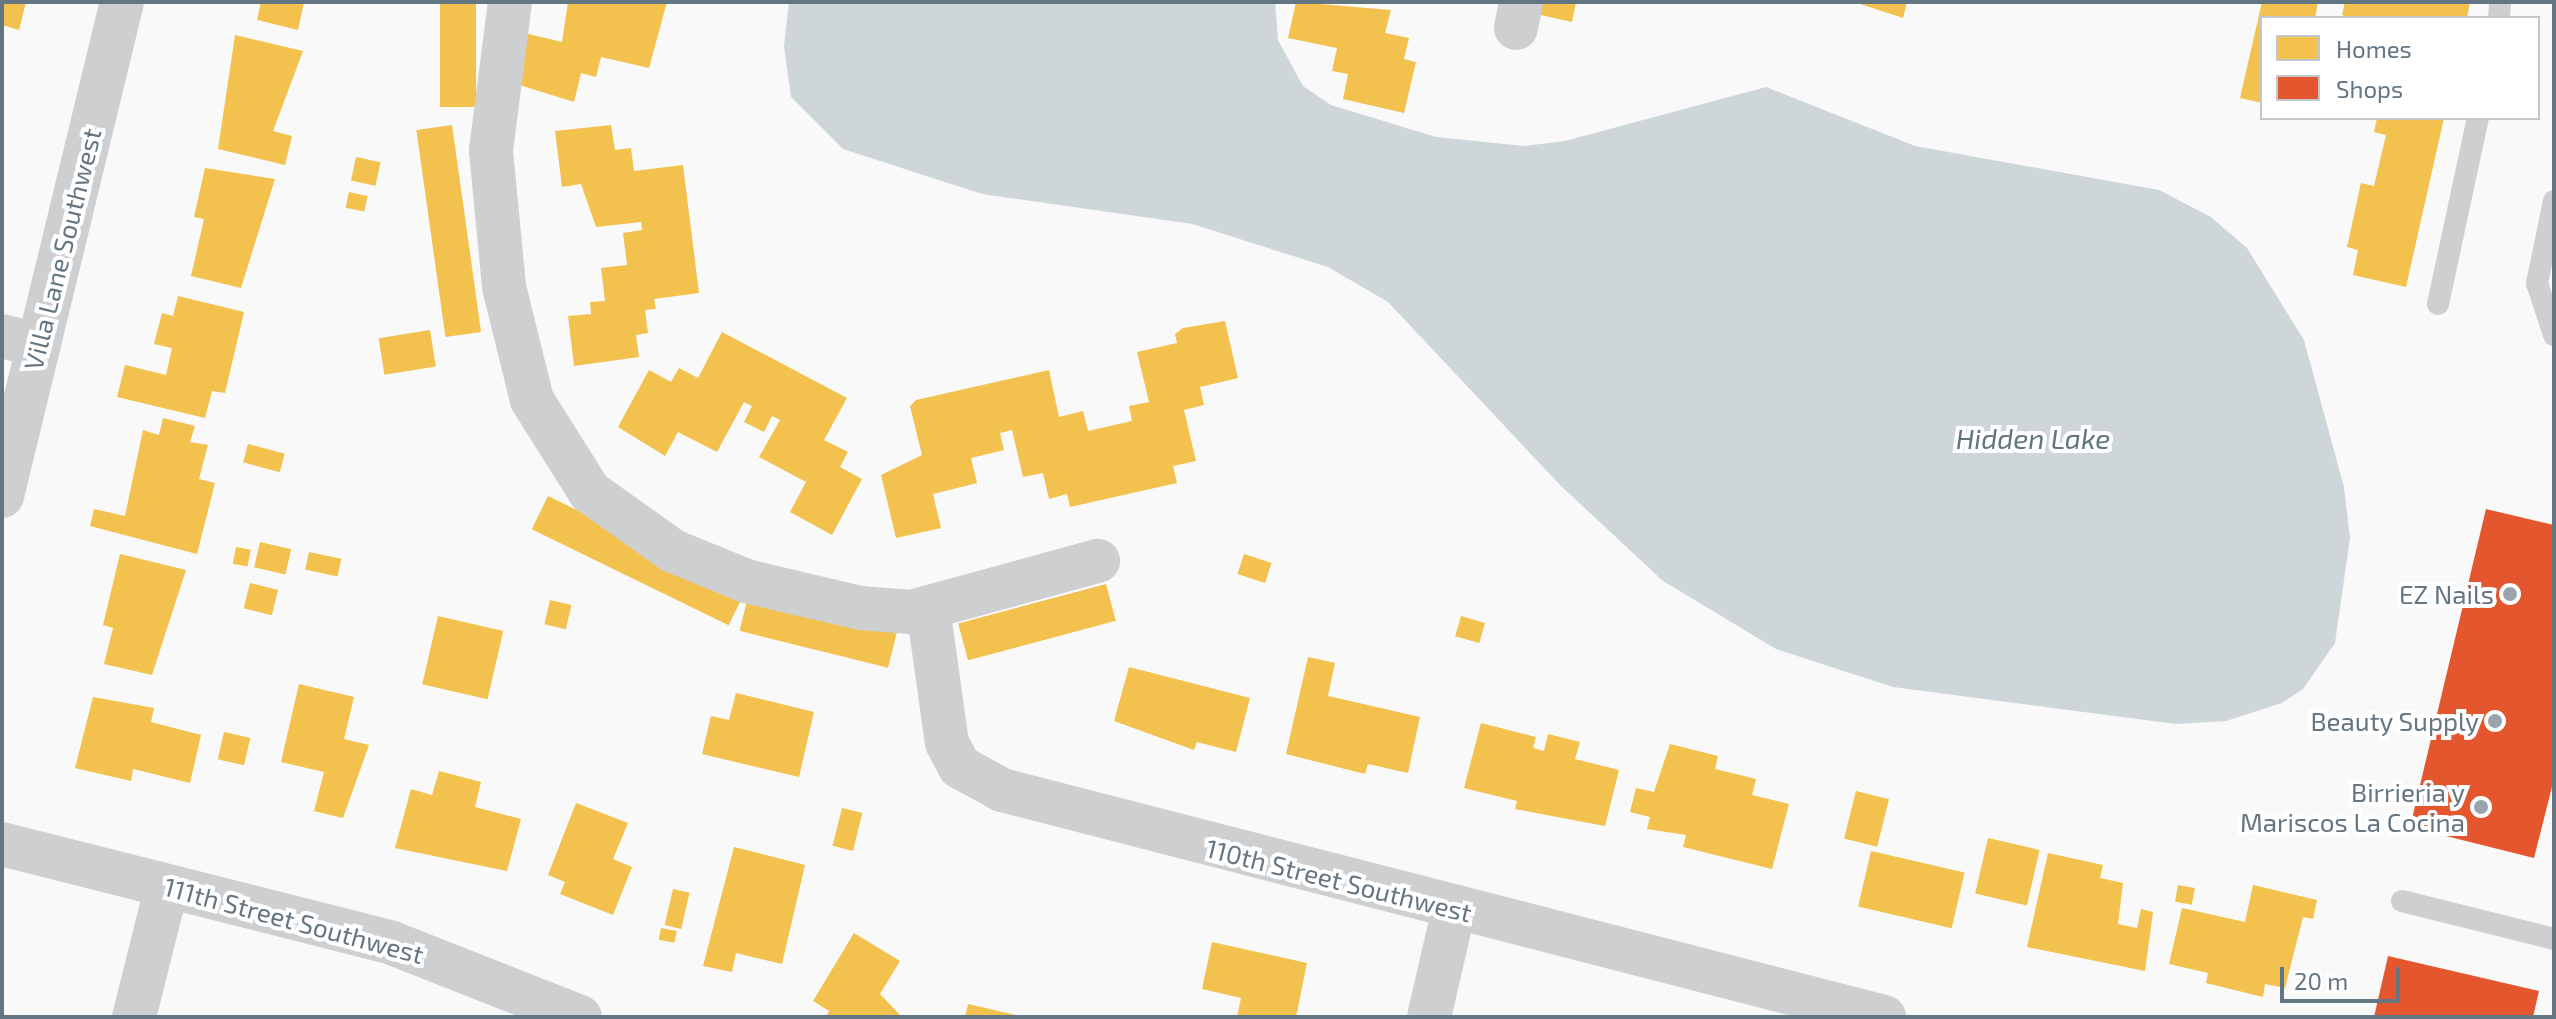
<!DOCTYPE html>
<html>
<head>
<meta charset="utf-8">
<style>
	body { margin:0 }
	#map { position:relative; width:2556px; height:1019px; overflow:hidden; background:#f9f9f9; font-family:"Exo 2",sans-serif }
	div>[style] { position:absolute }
	.water>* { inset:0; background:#ced6d9 }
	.homes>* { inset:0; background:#f2c14e; transform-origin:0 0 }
	.shops>* { inset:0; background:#e4572e }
	.service>* { height:22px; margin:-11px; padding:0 11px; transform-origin:11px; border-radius:11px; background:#cecfd0 }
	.minor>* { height:44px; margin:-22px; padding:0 22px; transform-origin:22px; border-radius:22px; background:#cecfd0 }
	.dots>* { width:22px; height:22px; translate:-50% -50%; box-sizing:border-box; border:4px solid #fff; border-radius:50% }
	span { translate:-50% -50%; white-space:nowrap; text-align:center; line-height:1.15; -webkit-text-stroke:8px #fff; paint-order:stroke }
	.street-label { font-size:26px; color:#657683 }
	.poi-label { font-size:26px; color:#657683 }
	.right { translate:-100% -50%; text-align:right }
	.water-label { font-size:28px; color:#60757c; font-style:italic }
	.frame { position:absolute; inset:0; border:4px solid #657683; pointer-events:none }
	.legend { position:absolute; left:2260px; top:16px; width:280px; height:104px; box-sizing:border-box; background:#fff; border:2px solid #c1c8cd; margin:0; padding:10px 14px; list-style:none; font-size:24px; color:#657683 }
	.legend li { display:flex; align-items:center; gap:16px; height:40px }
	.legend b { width:40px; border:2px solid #c1c8cd }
	.scale { position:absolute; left:2280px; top:967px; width:120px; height:36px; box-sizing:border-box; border:4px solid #657683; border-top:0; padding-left:10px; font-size:24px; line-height:28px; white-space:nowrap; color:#657683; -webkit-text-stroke:6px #fff; paint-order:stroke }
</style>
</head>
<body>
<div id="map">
	<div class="water">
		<div style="clip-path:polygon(789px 2px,1275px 2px,1278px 40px,1303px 86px,1331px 105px,1436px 137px,1524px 146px,1565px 141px,1766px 87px,1915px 146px,2159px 190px,2211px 217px,2247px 248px,2304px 340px,2344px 487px,2350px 538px,2335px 643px,2303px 689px,2282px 703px,2226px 721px,2176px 724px,1893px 687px,1776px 649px,1663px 581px,1561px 486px,1388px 302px,1328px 267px,1192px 224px,982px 194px,843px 149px,791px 97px,784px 46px)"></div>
	</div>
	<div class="homes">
		<div style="clip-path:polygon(2px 2px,26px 2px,19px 30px,2px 25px)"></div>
		<div style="clip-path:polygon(261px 2px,304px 2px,298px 30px,257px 20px)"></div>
		<div style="left:440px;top:2px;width:36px;height:105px"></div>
		<div style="clip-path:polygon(568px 2px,667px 2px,649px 68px,601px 57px,596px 77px,581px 73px,574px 102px,513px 83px,524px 33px,562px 42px)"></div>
		<div style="clip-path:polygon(1296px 2px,1391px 10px,1385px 33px,1409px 38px,1404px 59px,1416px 62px,1404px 113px,1343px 99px,1348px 74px,1332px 71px,1337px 48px,1288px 38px)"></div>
		<div style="clip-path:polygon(1539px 2px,1576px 2px,1572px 22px,1536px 14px)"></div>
		<div style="clip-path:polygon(1854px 2px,1907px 2px,1903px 18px)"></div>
		<div style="clip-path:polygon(2262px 2px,2318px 2px,2315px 18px,2262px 18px,2262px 103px,2240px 98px)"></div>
		<div style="clip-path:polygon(2345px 2px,2470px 2px,2467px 18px,2352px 18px,2342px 15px)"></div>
		<div style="clip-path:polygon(235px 35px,303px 51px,273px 131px,292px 136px,285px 165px,218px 149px)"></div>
		<div style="clip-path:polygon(2377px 118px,2444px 118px,2406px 287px,2353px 275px,2358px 250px,2347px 247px,2361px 183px,2374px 186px,2386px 135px,2374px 132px)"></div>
		<div style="left:452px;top:125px;width:209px;height:36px;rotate:82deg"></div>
		<div style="clip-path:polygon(611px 125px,615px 150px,631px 148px,634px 171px,683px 165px,699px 293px,654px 299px,656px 309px,645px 310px,648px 333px,636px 335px,639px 357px,574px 366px,568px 316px,591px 314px,590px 302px,605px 301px,601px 268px,627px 265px,623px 233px,642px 230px,641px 222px,596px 227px,581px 184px,562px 187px,555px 131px)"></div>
		<div style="left:356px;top:157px;width:25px;height:24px;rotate:12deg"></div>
		<div style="clip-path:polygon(205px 168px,275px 179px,241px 288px,191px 276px,204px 219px,194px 217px)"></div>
		<div style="left:349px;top:192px;width:19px;height:16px;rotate:12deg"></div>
		<div style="clip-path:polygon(178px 296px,244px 312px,225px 393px,212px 391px,205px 418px,117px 397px,125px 365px,166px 375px,172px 348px,154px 344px,162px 313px,173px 316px)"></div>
		<div style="clip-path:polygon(1225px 321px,1238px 378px,1200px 387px,1204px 405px,1184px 410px,1196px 461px,1173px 466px,1177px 483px,1070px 507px,1067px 494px,1049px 499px,1043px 473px,1023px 477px,1012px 430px,1000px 433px,1004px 450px,971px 458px,977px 483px,933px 494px,941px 528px,896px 538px,881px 475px,922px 455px,910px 406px,916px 400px,1049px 370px,1059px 417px,1083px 411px,1088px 431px,1132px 421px,1129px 406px,1149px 402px,1137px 352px,1177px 343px,1175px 334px,1183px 328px)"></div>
		<div style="left:430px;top:330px;width:37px;height:52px;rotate:81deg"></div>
		<div style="clip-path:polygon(722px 332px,847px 398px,824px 440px,848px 452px,840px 467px,862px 479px,832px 535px,790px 512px,806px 482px,759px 457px,780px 420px,772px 416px,764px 432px,744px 422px,752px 406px,744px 402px,717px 452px,678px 432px,665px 456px,618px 427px,649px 370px,671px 382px,679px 368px,698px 378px)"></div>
		<div style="clip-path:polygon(163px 418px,195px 426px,190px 442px,208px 445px,199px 479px,215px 483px,197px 554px,90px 526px,94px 509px,125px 516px,143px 430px,159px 435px)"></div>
		<div style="left:248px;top:444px;width:38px;height:19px;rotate:15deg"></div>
		<div style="left:548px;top:496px;width:219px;height:37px;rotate:26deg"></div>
		<div style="left:260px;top:542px;width:32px;height:26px;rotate:13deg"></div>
		<div style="left:236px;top:547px;width:15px;height:17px;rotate:11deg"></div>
		<div style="left:309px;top:552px;width:33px;height:18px;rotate:12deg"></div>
		<div style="clip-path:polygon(120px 554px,186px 570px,152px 675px,104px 664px,113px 628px,103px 625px)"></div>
		<div style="left:1244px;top:554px;width:29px;height:21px;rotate:18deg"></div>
		<div style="left:250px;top:583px;width:29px;height:26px;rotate:14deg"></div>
		<div style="left:1106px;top:584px;width:38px;height:153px;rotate:75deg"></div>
		<div style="left:749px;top:593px;width:153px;height:39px;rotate:14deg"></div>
		<div style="left:550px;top:600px;width:22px;height:25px;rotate:13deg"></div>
		<div style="left:438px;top:616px;width:67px;height:70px;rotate:13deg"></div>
		<div style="left:1461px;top:616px;width:25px;height:21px;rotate:16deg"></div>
		<div style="clip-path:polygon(1308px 657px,1335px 663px,1328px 696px,1420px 717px,1408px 773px,1368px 764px,1365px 774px,1286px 754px)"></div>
		<div style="clip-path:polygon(1129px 667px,1250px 698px,1236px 752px,1197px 742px,1194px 750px,1114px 721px)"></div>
		<div style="clip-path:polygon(299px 684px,354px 697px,344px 739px,369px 745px,343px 818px,314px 811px,324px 772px,281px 762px)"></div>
		<div style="clip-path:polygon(736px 693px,814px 712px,799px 777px,702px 754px,711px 716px,729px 720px)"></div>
		<div style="clip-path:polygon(93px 697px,154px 708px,151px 722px,201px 735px,190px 783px,133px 769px,131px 781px,75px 768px)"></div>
		<div style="clip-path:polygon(1481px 723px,1536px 737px,1533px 748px,1544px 751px,1548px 734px,1580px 742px,1575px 759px,1619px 770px,1605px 826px,1515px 809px,1517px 801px,1464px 788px)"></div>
		<div style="left:224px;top:732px;width:27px;height:28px;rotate:13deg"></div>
		<div style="clip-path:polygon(1670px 744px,1718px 756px,1715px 769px,1756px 779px,1752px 795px,1789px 804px,1772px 869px,1683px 847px,1686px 835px,1647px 829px,1650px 817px,1630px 812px,1636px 788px,1654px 792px)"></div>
		<div style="clip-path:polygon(439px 771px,481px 782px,475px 807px,521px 819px,507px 871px,395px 848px,411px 789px,432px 795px)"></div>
		<div style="left:1856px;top:791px;width:34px;height:49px;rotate:14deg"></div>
		<div style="clip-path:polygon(576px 803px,628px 823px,613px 859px,632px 867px,613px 915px,560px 894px,565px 882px,548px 875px)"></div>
		<div style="left:842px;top:808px;width:21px;height:39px;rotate:14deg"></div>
		<div style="left:1988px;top:838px;width:53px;height:57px;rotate:13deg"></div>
		<div style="clip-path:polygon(734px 847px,805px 865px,782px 964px,736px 953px,732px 972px,703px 966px)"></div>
		<div style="left:1871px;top:851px;width:96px;height:57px;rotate:13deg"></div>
		<div style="clip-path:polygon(2048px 853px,2103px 865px,2100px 878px,2123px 883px,2118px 924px,2137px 928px,2141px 909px,2153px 912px,2145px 971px,2027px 947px)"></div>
		<div style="left:2178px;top:885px;width:17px;height:17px;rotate:10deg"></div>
		<div style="clip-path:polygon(2253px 885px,2317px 900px,2313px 919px,2303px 917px,2285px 988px,2265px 984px,2263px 997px,2206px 983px,2208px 973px,2169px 964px,2182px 908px,2245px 922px)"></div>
		<div style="left:673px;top:889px;width:17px;height:37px;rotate:13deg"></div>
		<div style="left:661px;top:928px;width:16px;height:12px;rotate:11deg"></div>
		<div style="clip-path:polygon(854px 933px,900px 961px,880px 994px,902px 1017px,826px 1017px,829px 1011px,813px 1001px)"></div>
		<div style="clip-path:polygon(1212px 942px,1307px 963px,1296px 1017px,1237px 1017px,1241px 998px,1202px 989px)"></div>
		<div style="clip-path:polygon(968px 1004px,1020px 1016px,1020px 1017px,965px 1017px)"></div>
	</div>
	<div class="shops">
		<div style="clip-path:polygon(2486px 509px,2554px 525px,2554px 779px,2534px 858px,2410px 827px)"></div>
		<div style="clip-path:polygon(2388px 956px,2539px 991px,2533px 1017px,2374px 1017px)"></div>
	</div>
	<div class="service">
		<div style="left:2499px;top:18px;width:16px;rotate:-86deg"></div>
		<div style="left:2554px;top:201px;width:84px;rotate:101.7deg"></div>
		<div style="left:2537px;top:283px;width:55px;rotate:71.9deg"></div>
		<div style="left:2438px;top:304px;width:190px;rotate:-77.9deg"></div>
		<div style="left:2402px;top:901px;width:157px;rotate:14deg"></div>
	</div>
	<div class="minor">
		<div style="left:510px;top:2px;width:150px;rotate:97.3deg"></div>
		<div style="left:491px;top:151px;width:137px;rotate:84.5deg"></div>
		<div style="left:504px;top:287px;width:116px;rotate:76.1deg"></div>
		<div style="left:532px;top:400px;width:109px;rotate:57.8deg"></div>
		<div style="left:590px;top:492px;width:102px;rotate:35.4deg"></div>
		<div style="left:673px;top:551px;width:79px;rotate:22.3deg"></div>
		<div style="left:746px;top:581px;width:117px;rotate:13.3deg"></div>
		<div style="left:860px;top:608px;width:51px;rotate:4.5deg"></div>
		<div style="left:911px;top:612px;width:194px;rotate:-15.3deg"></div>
		<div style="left:1516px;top:28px;width:26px;rotate:-79deg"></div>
		<div style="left:2px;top:336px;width:38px;rotate:14deg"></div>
		<div style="left:2px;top:496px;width:508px;rotate:-76.35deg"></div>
		<div style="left:928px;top:608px;width:136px;rotate:82deg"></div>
		<div style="left:947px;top:743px;width:27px;rotate:62deg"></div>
		<div style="left:960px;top:767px;width:48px;rotate:28.7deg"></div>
		<div style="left:1002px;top:790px;width:911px;rotate:14.43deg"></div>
		<div style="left:2px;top:844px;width:402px;rotate:14.2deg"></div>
		<div style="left:392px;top:943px;width:202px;rotate:21.5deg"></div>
		<div style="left:134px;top:1017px;width:135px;rotate:-75.9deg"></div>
		<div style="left:1429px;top:1017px;width:111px;rotate:-77deg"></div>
	</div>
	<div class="dots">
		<div style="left:2510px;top:594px;background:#99a4ac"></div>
		<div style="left:2495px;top:721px;background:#99a4ac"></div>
		<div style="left:2481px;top:807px;background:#99a4ac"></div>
	</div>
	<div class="street-label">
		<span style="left:62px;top:249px;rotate:-76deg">Villa Lane Southwest</span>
		<span style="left:1339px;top:880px;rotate:14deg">110th Street Southwest</span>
		<span style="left:294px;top:920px;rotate:15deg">111th Street Southwest</span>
	</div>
	<div class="poi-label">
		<span class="right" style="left:2494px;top:594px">EZ Nails</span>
		<span class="right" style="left:2479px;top:721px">Beauty Supply</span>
		<span class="right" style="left:2465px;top:807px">Birrieria y<br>Mariscos La Cocina</span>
	</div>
	<div class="water-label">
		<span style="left:2033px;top:438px">Hidden Lake</span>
	</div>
	<div class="frame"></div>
	<ul class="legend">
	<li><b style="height:22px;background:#f2c14e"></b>Homes</li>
	<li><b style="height:22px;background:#e4572e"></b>Shops</li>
	</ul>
	<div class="scale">20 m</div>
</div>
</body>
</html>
